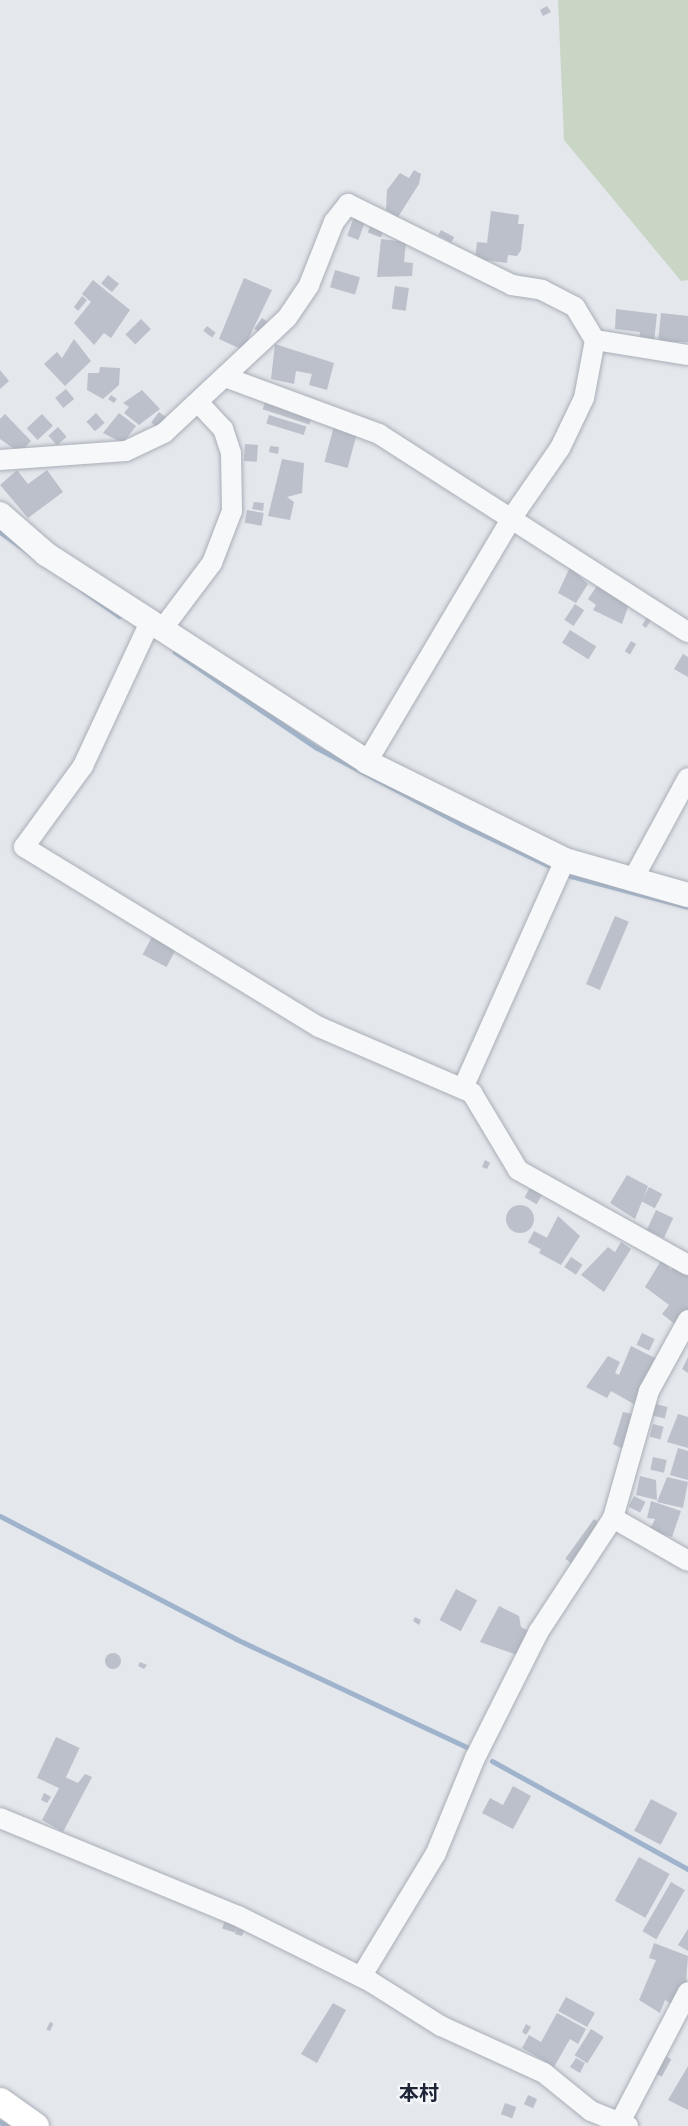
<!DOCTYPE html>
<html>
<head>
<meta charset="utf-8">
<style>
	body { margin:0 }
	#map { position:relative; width:688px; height:2126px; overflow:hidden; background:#e4e7ec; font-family:Commissioner,"Noto Sans JP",sans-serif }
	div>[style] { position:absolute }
	.green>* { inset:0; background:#c9d6c5 }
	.stream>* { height:5px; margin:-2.5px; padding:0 2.5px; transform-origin:2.5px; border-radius:2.5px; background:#9fb4cc }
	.building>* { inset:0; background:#bbc0ca; transform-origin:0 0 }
	.round { border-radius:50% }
	.roads { filter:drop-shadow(0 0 2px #a9aeb7) drop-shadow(0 0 2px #a9aeb7) }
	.minor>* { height:20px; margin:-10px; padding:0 10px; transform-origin:10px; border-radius:10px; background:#f7f8fa }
	.tertiary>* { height:24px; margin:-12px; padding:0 12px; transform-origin:12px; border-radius:12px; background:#f7f8fa }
	.secondary>* { height:27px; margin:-13.5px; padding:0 13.5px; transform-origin:13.5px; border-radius:13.5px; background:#fff }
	span { translate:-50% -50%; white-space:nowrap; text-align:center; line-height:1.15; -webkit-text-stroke:4.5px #f4f6f9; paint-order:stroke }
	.neighbourhood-label { font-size:20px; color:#1d2536; font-weight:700 }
</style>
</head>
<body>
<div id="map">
	<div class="green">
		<div style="clip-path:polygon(558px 0,688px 0,688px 280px,681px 281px,564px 140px)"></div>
	</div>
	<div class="stream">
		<div style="left:0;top:532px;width:146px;rotate:35.2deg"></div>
		<div style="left:175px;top:652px;width:171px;rotate:34.1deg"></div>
		<div style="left:317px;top:748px;width:163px;rotate:27.8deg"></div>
		<div style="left:461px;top:824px;width:122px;rotate:25.3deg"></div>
		<div style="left:571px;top:876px;width:121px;rotate:14.8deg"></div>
		<div style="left:0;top:1516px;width:266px;rotate:27.5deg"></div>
		<div style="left:236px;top:1639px;width:257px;rotate:25.1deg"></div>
		<div style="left:492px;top:1761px;width:224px;rotate:28.9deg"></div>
		<div style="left:0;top:2122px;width:7px;rotate:34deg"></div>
	</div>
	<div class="building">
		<div style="clip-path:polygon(547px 6px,551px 12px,543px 16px,540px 10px)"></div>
		<div style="clip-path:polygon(414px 170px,421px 174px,419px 184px,398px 217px,386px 210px,387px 190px,400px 173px,409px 178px)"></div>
		<div style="clip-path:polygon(491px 211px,519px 215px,518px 224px,524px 224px,521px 250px,517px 256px,508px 255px,507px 263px,475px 259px,477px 242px,487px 243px)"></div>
		<div style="left:354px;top:217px;width:12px;height:20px;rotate:20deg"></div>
		<div style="left:371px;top:224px;width:14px;height:9px;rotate:21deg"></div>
		<div style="left:441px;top:230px;width:15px;height:6px;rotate:28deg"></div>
		<div style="clip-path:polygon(381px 239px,406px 242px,404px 262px,413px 263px,412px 276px,377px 277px)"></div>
		<div style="left:335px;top:270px;width:26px;height:18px;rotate:16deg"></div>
		<div style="left:108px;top:275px;width:14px;height:11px;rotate:39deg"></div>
		<div style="clip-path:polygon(244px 278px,272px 290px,243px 350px,219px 339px)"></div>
		<div style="clip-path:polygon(93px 280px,130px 310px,111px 338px,104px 333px,94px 345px,74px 323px,91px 302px,82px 294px)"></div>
		<div style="left:395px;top:286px;width:14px;height:23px;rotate:8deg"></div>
		<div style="clip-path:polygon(82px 296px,87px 300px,78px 311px,74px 307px)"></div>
		<div style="clip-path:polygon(616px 309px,657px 314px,654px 342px,639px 340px,640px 332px,615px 329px)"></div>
		<div style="clip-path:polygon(661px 313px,688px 316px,688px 342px,658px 342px)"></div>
		<div style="left:262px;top:318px;width:10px;height:13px;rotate:37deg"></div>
		<div style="left:141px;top:319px;width:14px;height:22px;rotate:45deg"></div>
		<div style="left:207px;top:326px;width:11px;height:6px;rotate:38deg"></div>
		<div style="clip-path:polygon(74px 339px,91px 361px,65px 386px,44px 364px,57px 352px,62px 358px)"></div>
		<div style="clip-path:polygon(275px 344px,334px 363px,327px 390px,309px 385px,312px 374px,296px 371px,294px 384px,271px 379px)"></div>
		<div style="clip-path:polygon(100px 367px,120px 368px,119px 385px,103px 399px,87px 390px,88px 373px,99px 373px)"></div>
		<div style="clip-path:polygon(0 370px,9px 381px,0 389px)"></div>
		<div style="left:66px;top:389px;width:13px;height:14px;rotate:51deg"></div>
		<div style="clip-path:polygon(142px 390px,160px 409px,139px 425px,124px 413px,129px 407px,123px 403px)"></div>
		<div style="left:111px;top:395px;width:7px;height:5px;rotate:34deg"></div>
		<div style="left:267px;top:396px;width:49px;height:14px;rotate:18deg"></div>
		<div style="left:159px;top:412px;width:10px;height:13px;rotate:37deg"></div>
		<div style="left:96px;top:413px;width:13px;height:13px;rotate:48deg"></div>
		<div style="clip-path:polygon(119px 413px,136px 426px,123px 443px,103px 433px)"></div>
		<div style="clip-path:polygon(5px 414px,31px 441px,20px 453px,0 439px,0 419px)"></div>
		<div style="left:42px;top:414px;width:16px;height:21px;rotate:47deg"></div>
		<div style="left:269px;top:415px;width:39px;height:9px;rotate:17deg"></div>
		<div style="left:334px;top:426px;width:24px;height:37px;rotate:15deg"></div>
		<div style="left:58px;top:427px;width:13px;height:13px;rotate:48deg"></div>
		<div style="left:245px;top:444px;width:13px;height:17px;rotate:4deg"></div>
		<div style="clip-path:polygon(270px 446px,279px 447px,278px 454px,269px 452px)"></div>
		<div style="clip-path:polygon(282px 459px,304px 463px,302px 493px,287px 497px,294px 502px,290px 520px,268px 516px)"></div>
		<div style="clip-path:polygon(17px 470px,28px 484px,47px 470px,63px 492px,28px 518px,0 485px)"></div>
		<div style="clip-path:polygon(254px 502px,264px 503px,263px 511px,252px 509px)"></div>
		<div style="left:247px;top:510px;width:17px;height:13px;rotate:10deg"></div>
		<div style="clip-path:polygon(570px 567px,588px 584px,576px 603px,558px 593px)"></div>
		<div style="clip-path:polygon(599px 583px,629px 604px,622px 624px,593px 610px,596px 605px,588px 599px)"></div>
		<div style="left:575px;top:604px;width:11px;height:19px;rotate:34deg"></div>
		<div style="clip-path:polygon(647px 618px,651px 620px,646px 628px,642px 625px)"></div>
		<div style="left:570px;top:630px;width:31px;height:15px;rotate:32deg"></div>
		<div style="left:631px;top:641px;width:6px;height:12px;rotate:31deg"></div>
		<div style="clip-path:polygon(683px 654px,688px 657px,688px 677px,674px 669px)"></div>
		<div style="left:615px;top:916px;width:15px;height:74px;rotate:23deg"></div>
		<div style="left:153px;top:935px;width:27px;height:22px;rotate:28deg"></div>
		<div style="clip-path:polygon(485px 1160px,490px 1163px,487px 1169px,482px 1167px)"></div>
		<div style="clip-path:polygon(627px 1175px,648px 1186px,635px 1219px,610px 1203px)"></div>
		<div style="left:531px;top:1186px;width:14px;height:13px;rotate:30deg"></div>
		<div style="left:649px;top:1187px;width:15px;height:16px;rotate:28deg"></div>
		<div class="round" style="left:506px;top:1205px;width:28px;height:28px"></div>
		<div style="left:656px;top:1210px;width:19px;height:22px;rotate:25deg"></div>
		<div style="clip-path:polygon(558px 1216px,580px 1236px,561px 1265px,539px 1253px)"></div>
		<div style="left:534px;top:1231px;width:15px;height:13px;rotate:28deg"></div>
		<div style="clip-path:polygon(621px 1242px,631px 1249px,604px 1292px,581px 1275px,608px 1247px,615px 1252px)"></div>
		<div style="left:571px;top:1257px;width:14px;height:12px;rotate:34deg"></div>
		<div style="clip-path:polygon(662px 1259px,671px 1270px,674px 1265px,688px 1273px,688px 1310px,676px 1325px,662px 1314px,669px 1305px,645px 1287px)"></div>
		<div style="left:642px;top:1333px;width:14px;height:13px;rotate:25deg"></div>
		<div style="clip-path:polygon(631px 1346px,659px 1360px,639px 1407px,611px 1391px,607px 1398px,586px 1387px,608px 1356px,620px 1362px,615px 1373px,619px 1375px)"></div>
		<div style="clip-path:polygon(688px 1357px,688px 1373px,682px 1369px)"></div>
		<div style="left:656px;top:1404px;width:12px;height:12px;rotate:14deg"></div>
		<div style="clip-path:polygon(623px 1412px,637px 1415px,629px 1452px,613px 1444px)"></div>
		<div style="clip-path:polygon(678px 1414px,688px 1417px,688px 1448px,667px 1442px)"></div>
		<div style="left:653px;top:1424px;width:11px;height:13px;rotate:15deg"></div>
		<div style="clip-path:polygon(678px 1448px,688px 1451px,688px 1480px,670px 1475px)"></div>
		<div style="left:653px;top:1457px;width:14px;height:13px;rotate:12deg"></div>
		<div style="clip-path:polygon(640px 1476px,656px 1480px,657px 1500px,636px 1495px)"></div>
		<div style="clip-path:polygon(667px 1477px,688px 1482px,683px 1508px,657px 1502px)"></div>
		<div style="left:634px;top:1496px;width:13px;height:12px;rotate:27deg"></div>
		<div style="clip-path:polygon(651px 1501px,681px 1511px,672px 1537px,649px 1531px,655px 1519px,647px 1518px)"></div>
		<div style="left:594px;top:1519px;width:9px;height:49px;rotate:36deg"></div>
		<div style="left:456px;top:1589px;width:24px;height:35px;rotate:28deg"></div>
		<div style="clip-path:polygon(499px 1606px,519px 1616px,521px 1627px,532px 1633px,520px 1656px,480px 1642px)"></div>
		<div style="clip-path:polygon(415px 1617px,421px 1620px,419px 1625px,413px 1621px)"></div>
		<div class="round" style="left:105px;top:1653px;width:16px;height:16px"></div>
		<div style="clip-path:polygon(140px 1662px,147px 1665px,144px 1669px,138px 1666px)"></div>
		<div style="left:56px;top:1737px;width:26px;height:45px;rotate:25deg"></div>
		<div style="clip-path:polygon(85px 1774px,92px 1777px,63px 1832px,42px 1820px,65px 1777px,78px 1783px)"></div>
		<div style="clip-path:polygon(513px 1786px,531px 1796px,513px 1829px,482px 1813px,490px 1798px,503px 1805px)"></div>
		<div style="clip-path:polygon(44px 1793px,51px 1797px,47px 1803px,41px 1800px)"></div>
		<div style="left:651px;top:1799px;width:30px;height:36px;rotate:28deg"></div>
		<div style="left:639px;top:1857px;width:35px;height:50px;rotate:29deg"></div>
		<div style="left:671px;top:1882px;width:16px;height:57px;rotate:30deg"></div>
		<div style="left:225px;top:1920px;width:13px;height:9px;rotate:18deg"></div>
		<div style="clip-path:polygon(236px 1928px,244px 1930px,242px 1936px,235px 1934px)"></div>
		<div style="clip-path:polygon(688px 1929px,688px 1951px,678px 1945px)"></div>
		<div style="clip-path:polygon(654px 1943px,688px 1956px,686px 1982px,673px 2005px,665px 2000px,660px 2013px,639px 2000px,656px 1960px,649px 1958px)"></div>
		<div style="left:566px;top:1997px;width:33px;height:16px;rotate:29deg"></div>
		<div style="clip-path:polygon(333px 2003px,346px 2010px,317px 2063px,301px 2054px)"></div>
		<div style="clip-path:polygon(557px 2013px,586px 2029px,578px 2044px,570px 2039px,554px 2067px,522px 2048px,529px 2035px,541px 2042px)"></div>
		<div style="left:50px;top:2022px;width:4px;height:8px;rotate:27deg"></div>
		<div style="clip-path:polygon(526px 2024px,531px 2027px,526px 2035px,522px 2032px)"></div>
		<div style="left:591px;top:2029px;width:15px;height:31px;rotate:32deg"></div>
		<div style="left:660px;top:2053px;width:13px;height:20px;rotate:29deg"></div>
		<div style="clip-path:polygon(576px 2058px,585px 2063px,580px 2073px,570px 2067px)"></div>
		<div style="clip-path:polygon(688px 2066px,688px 2110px,668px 2100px)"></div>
		<div style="left:528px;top:2095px;width:10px;height:10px;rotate:24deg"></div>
		<div style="left:505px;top:2103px;width:12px;height:12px;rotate:20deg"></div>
	</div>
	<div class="roads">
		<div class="minor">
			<div style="left:595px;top:340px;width:94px;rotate:9.2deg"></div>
			<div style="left:228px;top:378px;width:161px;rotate:20.3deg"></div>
			<div style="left:379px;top:434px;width:367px;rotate:32.7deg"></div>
			<div style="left:0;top:460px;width:126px;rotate:-4.1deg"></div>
			<div style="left:126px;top:451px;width:42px;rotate:-25.3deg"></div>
			<div style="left:164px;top:433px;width:168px;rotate:-43.1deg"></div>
			<div style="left:287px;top:318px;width:40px;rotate:-56deg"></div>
			<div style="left:309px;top:285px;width:68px;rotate:-68.4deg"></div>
			<div style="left:334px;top:222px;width:23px;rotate:-52deg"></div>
			<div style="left:348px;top:204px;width:183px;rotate:26.3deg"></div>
			<div style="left:512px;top:285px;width:30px;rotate:9deg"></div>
			<div style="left:542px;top:290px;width:37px;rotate:27deg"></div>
			<div style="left:575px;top:307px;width:39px;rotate:59deg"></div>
			<div style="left:595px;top:340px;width:59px;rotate:100.7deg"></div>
			<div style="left:584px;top:398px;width:55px;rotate:115.6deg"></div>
			<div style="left:560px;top:448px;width:83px;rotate:124.7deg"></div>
			<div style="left:513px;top:516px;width:286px;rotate:120.7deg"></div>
			<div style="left:151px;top:620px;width:161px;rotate:115deg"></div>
			<div style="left:83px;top:766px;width:100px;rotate:126.1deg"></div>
			<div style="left:24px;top:847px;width:346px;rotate:31.4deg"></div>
			<div style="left:319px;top:1027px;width:167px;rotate:23.3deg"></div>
			<div style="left:472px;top:1093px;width:90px;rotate:59.1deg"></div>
			<div style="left:518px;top:1170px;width:195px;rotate:29.2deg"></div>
			<div style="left:163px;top:628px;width:81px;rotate:-53deg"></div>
			<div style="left:212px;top:563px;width:56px;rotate:-69deg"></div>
			<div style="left:232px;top:511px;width:58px;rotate:-91deg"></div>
			<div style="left:231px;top:453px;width:25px;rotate:-108deg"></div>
			<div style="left:223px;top:429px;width:35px;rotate:-133deg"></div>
			<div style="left:632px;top:881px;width:117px;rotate:-61.5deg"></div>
			<div style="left:463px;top:1088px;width:250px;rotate:-65.9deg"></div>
			<div style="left:613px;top:1518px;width:86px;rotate:29.8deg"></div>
			<div style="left:0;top:1818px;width:257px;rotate:22.4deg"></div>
			<div style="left:238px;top:1916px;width:148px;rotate:26.4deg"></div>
			<div style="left:371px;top:1982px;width:83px;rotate:32.2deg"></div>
			<div style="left:441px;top:2026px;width:113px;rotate:24.5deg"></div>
			<div style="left:544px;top:2073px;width:60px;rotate:39deg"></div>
			<div style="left:591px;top:2111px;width:40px;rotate:22deg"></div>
			<div style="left:361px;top:1977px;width:145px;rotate:-58.8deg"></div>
			<div style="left:436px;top:1853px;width:103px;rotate:-67.7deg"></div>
			<div style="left:475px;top:1758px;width:142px;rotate:-63.3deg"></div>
			<div style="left:539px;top:1631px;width:135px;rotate:-56.8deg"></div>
			<div style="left:613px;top:1518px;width:132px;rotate:-74.2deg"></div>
			<div style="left:649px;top:1391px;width:81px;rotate:-61.2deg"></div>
			<div style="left:618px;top:2126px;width:151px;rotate:-62.4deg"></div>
		</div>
		<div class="tertiary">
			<div style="left:0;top:514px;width:61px;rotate:41deg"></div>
			<div style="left:46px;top:554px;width:382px;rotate:32.9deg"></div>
			<div style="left:367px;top:762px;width:221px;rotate:26.3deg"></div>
			<div style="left:565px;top:860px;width:128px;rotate:15.9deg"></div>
		</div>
		<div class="secondary">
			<div style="left:0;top:2101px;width:43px;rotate:35.5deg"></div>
		</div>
	</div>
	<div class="neighbourhood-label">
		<span style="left:419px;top:2092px">本村</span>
	</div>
</div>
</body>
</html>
